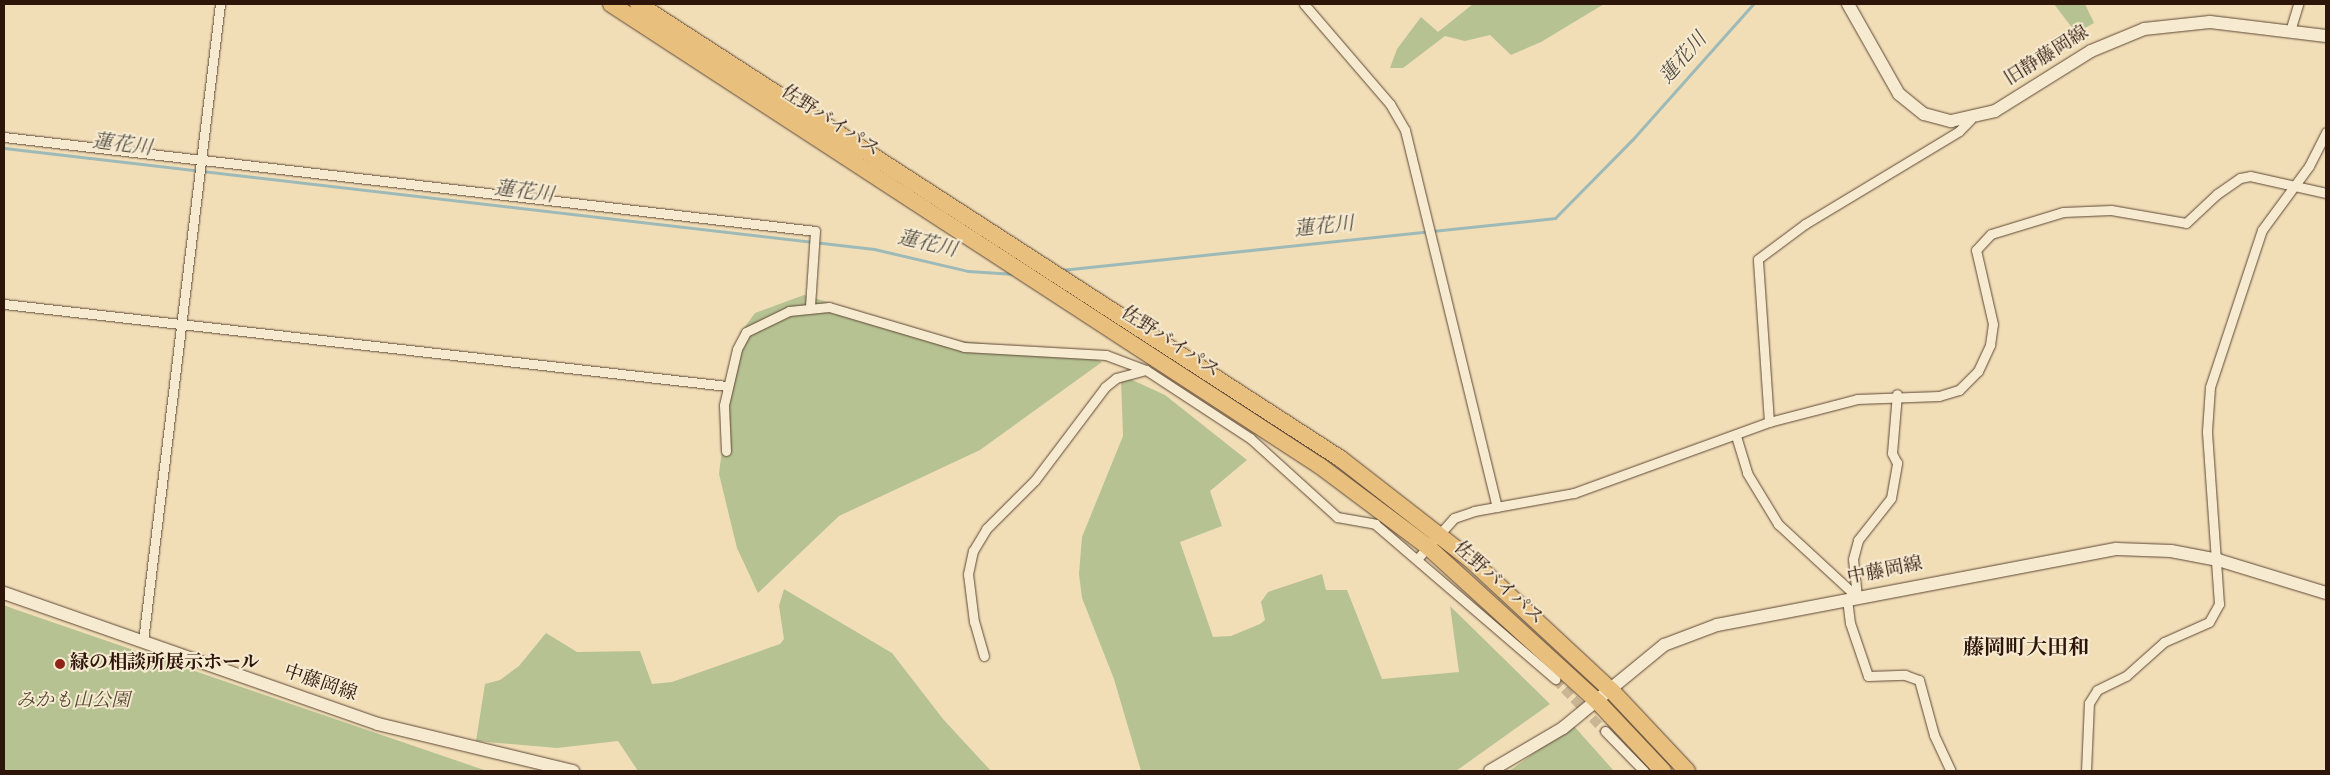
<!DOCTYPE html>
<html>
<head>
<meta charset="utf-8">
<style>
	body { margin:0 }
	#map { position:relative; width:2330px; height:775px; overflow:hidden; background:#f1deb7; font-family:"Sorts Mill Goudy","Noto Serif JP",serif }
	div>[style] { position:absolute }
	.green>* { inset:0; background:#b6c292 }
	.stream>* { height:3px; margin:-1.5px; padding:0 1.5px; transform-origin:1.5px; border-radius:1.5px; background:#9ebab8 }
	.street-tunnel>* { height:9px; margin-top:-4.5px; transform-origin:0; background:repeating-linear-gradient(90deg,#cab694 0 9px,transparent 0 13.5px) }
	.roads { filter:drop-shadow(0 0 1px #5f4735) drop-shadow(0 0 1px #5f4735) }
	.street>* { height:9px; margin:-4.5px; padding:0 4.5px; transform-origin:4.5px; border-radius:4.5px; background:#f6ead0 }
	.secondary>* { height:12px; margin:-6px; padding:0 6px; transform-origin:6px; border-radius:6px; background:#f6ead0 }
	.highway>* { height:16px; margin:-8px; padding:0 8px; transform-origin:8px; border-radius:8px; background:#e8bf7c }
	.dots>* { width:14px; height:14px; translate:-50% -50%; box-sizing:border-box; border:2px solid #f6ead0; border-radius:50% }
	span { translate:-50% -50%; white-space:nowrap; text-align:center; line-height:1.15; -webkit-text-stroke:4px #f6ead0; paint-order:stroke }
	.street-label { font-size:19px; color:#2e150a }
	.poi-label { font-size:19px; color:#2e150a; font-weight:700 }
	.left { translate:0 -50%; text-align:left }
	.park-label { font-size:19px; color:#574933; font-style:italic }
	.water-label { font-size:20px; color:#554f47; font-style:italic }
	.quarter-label { font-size:21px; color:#2e150a; font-weight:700 }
	.frame { position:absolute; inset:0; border:5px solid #2e150a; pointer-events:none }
</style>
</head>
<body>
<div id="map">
	<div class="green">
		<div style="clip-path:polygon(1473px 4px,1604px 4px,1541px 42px,1511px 55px,1490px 35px,1465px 41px,1445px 36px,1403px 68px,1390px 68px,1397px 49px,1421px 17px,1438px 32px)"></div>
		<div style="clip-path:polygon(2054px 4px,2085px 4px,2094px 23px,2076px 33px)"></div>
		<div style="clip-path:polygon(804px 295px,954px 340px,1088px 356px,1102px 362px,980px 450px,839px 516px,758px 593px,737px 548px,719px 474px,734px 352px,741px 332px,755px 313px)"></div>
		<div style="clip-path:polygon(1130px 379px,1165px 395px,1247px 460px,1210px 491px,1222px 526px,1180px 542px,1213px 637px,1231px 636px,1260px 624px,1265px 620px,1261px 602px,1268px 592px,1322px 574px,1326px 590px,1347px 590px,1382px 679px,1459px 672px,1450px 606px,1550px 704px,1456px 771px,1141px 771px,1114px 679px,1082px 598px,1079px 574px,1082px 537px,1123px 436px,1121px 380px)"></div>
		<div style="clip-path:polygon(784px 589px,892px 653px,943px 719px,991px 771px,638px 771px,618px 741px,557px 748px,476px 741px,485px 684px,500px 680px,519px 666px,546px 633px,577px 652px,640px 651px,652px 684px,672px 682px,780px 644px,784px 639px,779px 606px)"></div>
		<div style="clip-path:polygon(4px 605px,14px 609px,487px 771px,4px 771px)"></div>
		<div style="clip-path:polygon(1573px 725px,1614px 771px,1509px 771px,1512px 769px)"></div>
	</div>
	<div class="stream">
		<div style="left:4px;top:148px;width:876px;rotate:6.62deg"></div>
		<div style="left:874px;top:249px;width:97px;rotate:13.2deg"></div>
		<div style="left:968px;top:271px;width:47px;rotate:3.7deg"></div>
		<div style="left:1061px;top:270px;width:497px;rotate:-6deg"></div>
		<div style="left:1555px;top:218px;width:110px;rotate:-45.4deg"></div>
		<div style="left:1632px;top:140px;width:182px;rotate:-48.3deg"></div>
	</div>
	<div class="street-tunnel">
		<div style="left:1555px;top:679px;width:72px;rotate:46.1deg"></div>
	</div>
	<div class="roads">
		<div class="street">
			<div style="left:1304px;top:4px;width:132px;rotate:49.3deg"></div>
			<div style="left:1390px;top:104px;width:30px;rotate:60deg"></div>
			<div style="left:1405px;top:130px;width:388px;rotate:76.3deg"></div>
			<div style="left:2290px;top:31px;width:28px;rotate:-73deg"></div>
			<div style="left:4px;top:137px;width:816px;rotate:6.61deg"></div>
			<div style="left:815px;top:231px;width:75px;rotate:93.8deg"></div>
			<div style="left:4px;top:304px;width:728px;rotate:6.47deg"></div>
			<div style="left:1769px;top:422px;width:163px;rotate:-93.9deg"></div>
			<div style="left:1758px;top:259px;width:59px;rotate:-36.7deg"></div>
			<div style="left:1805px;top:224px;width:180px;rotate:-31.1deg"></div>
			<div style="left:1959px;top:131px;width:16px;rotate:-45deg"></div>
			<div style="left:1736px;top:436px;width:39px;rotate:73deg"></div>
			<div style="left:1747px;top:473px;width:60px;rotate:58.7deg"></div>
			<div style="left:1778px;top:524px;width:108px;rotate:42.7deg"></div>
			<div style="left:726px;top:451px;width:46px;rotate:-92.5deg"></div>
			<div style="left:724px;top:405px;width:57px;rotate:-76.9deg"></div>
			<div style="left:737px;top:349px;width:19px;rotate:-62deg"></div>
			<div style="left:746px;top:332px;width:48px;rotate:-26deg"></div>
			<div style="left:789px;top:311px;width:40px;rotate:-5.7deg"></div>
			<div style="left:829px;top:307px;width:141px;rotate:16.5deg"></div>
			<div style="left:964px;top:347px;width:142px;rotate:3.2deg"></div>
			<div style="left:1106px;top:355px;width:43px;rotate:20.6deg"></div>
			<div style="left:1146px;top:370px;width:124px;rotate:33.2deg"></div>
			<div style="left:1250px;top:438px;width:118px;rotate:42.2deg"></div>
			<div style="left:1337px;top:517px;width:39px;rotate:10deg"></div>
			<div style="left:1375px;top:524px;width:238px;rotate:40.7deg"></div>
			<div style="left:1418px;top:558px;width:54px;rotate:-48deg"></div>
			<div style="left:1454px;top:518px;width:21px;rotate:-19deg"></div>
			<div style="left:1474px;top:511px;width:102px;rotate:-10.2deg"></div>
			<div style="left:1574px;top:493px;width:208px;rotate:-20deg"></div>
			<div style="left:1769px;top:422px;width:91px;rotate:-14.6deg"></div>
			<div style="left:1857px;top:399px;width:82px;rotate:-2.1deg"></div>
			<div style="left:1939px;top:396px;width:21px;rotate:-17deg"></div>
			<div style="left:1959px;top:390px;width:27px;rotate:-45deg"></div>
			<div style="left:1978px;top:371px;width:29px;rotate:-65deg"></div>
			<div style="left:1990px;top:345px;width:21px;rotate:-82deg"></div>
			<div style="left:1993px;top:324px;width:76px;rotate:-102.9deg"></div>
			<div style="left:1976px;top:250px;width:22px;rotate:-47deg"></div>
			<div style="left:1991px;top:234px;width:75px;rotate:-17deg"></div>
			<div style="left:2063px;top:212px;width:48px;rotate:-2.4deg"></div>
			<div style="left:2111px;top:210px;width:76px;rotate:9.8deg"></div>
			<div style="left:2186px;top:223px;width:42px;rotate:-43.1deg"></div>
			<div style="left:2217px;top:194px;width:28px;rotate:-35deg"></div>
			<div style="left:2240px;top:178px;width:10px;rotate:-11deg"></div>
			<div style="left:2250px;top:176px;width:78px;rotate:12.6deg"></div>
			<div style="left:1857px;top:597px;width:38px;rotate:-96deg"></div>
			<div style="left:1853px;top:559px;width:20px;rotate:-75deg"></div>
			<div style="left:1858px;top:540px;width:53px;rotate:-51.8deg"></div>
			<div style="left:1891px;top:498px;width:36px;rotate:-80deg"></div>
			<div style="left:1897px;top:463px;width:11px;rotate:-117deg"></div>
			<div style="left:1892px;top:453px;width:59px;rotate:-85.2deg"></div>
			<div style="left:1847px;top:599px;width:24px;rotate:83deg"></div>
			<div style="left:1850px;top:623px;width:56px;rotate:71.2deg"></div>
			<div style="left:1868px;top:676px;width:37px;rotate:-2deg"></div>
			<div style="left:1905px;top:675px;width:15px;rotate:20deg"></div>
			<div style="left:1919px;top:680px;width:57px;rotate:74.7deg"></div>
			<div style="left:1934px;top:735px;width:40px;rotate:65deg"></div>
			<div style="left:143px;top:641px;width:642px;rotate:-83.11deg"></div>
			<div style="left:984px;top:656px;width:35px;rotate:-106deg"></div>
			<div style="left:974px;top:622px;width:48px;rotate:-97.1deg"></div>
			<div style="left:968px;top:574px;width:24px;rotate:-78deg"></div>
			<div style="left:973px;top:551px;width:26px;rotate:-59deg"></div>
			<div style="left:986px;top:529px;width:69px;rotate:-45deg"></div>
			<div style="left:1035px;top:480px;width:116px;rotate:-53deg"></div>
			<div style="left:1105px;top:387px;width:14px;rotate:-39deg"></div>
			<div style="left:1116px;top:378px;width:31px;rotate:-15deg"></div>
			<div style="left:1605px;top:731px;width:56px;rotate:45.7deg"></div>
			<div style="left:2086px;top:771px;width:68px;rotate:-87.5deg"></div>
			<div style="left:2089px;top:703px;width:15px;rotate:-58deg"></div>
			<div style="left:2097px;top:690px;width:32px;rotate:-26deg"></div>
			<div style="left:2126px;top:676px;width:51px;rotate:-41.8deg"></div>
			<div style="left:2164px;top:642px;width:49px;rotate:-24deg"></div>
			<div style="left:2209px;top:622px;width:21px;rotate:-61deg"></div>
			<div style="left:2219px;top:604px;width:173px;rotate:-94deg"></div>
			<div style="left:2207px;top:431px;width:44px;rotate:-86.1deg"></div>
			<div style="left:2210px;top:387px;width:165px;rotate:-71.7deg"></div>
			<div style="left:2262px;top:230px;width:79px;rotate:-53.7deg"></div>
			<div style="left:2309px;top:166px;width:38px;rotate:-63deg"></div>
		</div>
		<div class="secondary">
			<div style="left:1848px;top:4px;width:103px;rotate:60.5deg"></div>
			<div style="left:1899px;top:94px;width:32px;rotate:39deg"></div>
			<div style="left:1924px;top:114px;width:28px;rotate:15deg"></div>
			<div style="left:1951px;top:121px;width:45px;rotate:-12.8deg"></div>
			<div style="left:1995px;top:111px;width:113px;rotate:-32deg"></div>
			<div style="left:2091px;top:51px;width:57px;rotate:-22.5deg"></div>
			<div style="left:2144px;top:29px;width:66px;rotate:-6.1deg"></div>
			<div style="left:2210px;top:22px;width:117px;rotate:6.9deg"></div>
			<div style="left:4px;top:593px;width:396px;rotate:19.3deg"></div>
			<div style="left:378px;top:724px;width:201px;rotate:13.6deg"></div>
			<div style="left:1490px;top:771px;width:85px;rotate:-30.5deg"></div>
			<div style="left:1563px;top:728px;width:131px;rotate:-39.4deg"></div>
			<div style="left:1664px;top:645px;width:57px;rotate:-20.7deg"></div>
			<div style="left:1717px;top:625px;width:407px;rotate:-10.8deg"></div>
			<div style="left:2117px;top:549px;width:54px;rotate:2.1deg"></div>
			<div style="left:2171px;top:551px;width:48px;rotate:10.8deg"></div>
			<div style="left:2218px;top:560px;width:113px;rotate:17deg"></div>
		</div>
		<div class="highway">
			<div style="left:611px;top:4px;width:846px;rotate:33.09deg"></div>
			<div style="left:1320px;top:466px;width:134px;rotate:36.8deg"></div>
			<div style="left:1427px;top:546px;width:231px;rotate:42.4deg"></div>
			<div style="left:1598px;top:702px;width:95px;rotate:46.7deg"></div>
			<div style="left:638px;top:4px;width:837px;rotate:32.91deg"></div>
			<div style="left:1341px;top:459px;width:166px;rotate:37.9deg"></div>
			<div style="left:1472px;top:561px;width:190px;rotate:42.9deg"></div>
			<div style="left:1611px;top:690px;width:111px;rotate:46.8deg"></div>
		</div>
	</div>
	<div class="dots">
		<div style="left:60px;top:664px;background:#8f2418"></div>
	</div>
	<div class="street-label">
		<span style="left:2047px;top:57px;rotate:-32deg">旧静藤岡線</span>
		<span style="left:830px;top:122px;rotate:33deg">佐野バイパス</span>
		<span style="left:1170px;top:343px;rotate:33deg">佐野バイパス</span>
		<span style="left:1885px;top:572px;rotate:-11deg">中藤岡線</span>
		<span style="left:1498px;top:584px;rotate:42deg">佐野バイパス</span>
		<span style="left:320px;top:684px;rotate:19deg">中藤岡線</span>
	</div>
	<div class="poi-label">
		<span class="left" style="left:70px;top:664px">緑の相談所展示ホール</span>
	</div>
	<div class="park-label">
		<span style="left:73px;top:702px">みかも山公園</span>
	</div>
	<div class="water-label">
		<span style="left:1684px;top:59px;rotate:-49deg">蓮花川</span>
		<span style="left:122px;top:146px;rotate:7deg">蓮花川</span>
		<span style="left:524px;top:193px;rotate:7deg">蓮花川</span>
		<span style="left:1324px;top:228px;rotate:-6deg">蓮花川</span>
		<span style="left:927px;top:245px;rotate:13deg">蓮花川</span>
	</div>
	<div class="quarter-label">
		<span style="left:2026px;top:649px">藤岡町大田和</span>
	</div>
	<div class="frame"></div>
</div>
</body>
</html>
